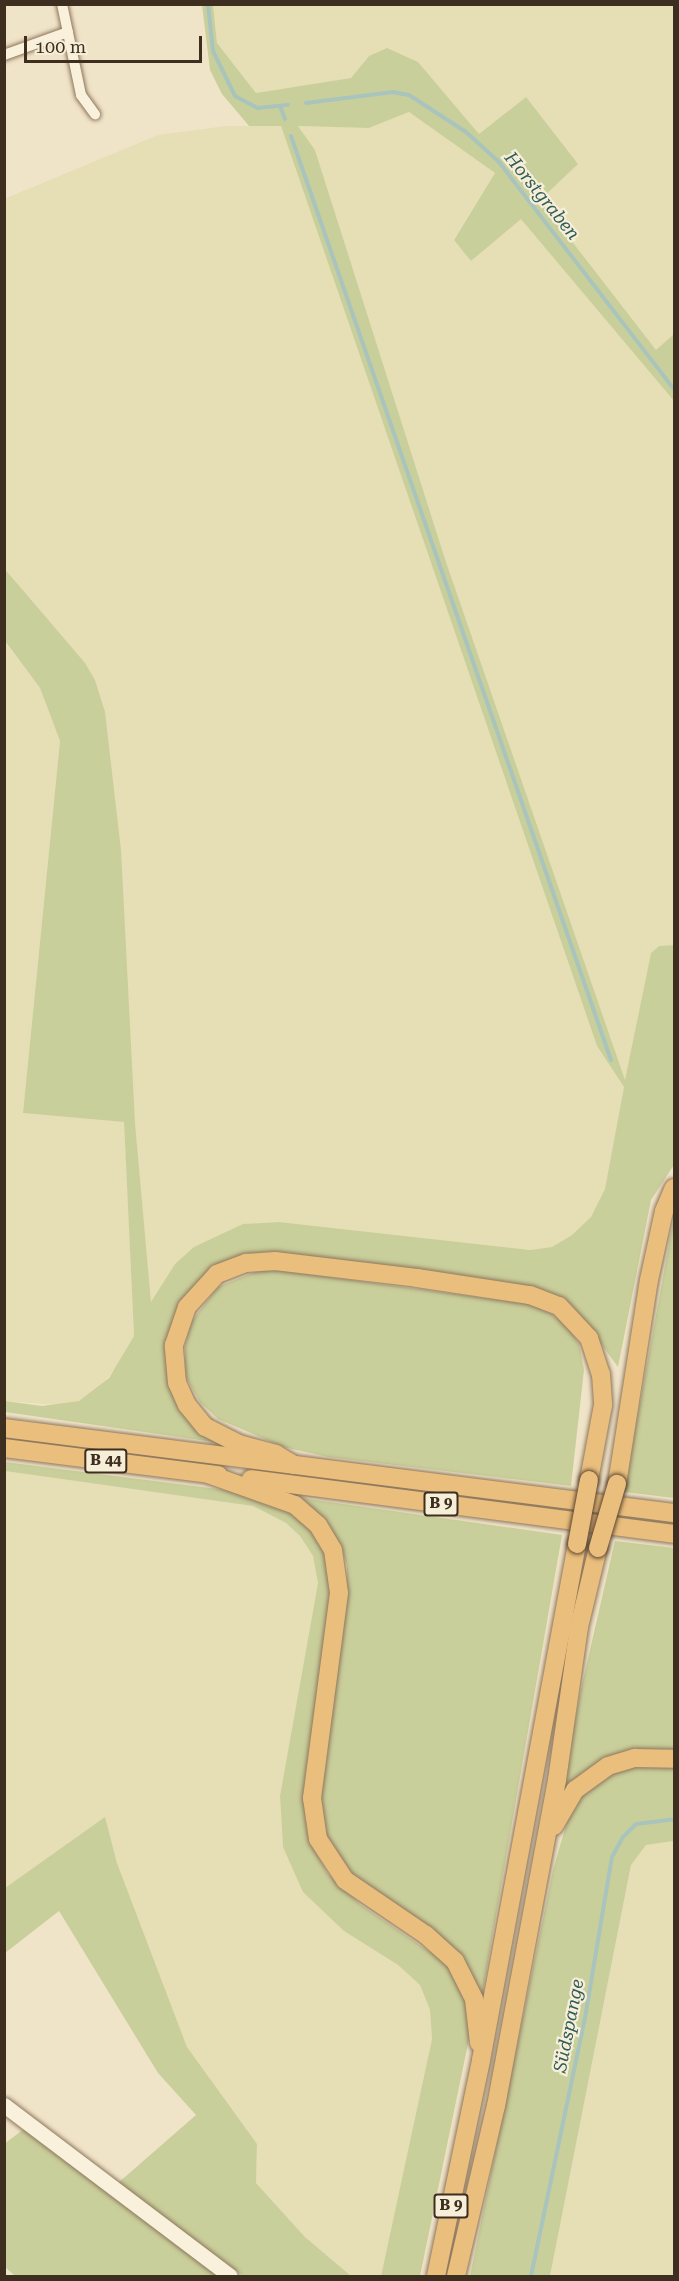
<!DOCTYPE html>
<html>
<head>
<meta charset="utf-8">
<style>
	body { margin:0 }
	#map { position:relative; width:679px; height:2281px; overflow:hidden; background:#f0e4c8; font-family:"Roboto Serif",serif }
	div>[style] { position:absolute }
	.farmland>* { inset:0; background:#e6deb5 }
	.green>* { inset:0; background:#c9cf9b }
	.stream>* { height:4px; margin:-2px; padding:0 2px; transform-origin:2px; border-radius:2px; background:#a9c4bc }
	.roads { filter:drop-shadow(0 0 2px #8d765c) drop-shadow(0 0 2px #8d765c) }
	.minor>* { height:10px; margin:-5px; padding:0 5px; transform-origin:5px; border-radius:5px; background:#faf1dc }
	.secondary>* { height:15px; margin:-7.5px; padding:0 7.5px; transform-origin:7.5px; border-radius:7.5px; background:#faf1dc }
	.trunk>* { height:18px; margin:-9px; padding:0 9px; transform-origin:9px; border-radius:9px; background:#eabe7c }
	.rail>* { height:4px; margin-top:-2px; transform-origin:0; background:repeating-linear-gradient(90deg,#3d2e20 0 10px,transparent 0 20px) }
	.bridges { filter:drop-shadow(0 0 2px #5b4430) drop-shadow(0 0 2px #5b4430) }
	.trunk-bridge>* { height:18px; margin:-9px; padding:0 9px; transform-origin:9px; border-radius:9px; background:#eabe7c }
	span { translate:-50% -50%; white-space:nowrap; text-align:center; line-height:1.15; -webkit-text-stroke:4.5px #f7eed8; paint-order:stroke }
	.shield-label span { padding:2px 4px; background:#f7eed8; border:2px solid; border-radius:4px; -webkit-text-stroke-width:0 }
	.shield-label { font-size:15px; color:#3d2e20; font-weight:700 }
	.water-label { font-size:18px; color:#2f5d5a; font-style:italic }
	.frame { position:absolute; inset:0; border:6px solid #3d2e20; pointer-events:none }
	.scale { position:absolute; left:24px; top:36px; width:178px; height:27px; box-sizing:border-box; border:3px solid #3d2e20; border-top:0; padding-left:8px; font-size:18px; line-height:21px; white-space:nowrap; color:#3d2e20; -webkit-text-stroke:4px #f7eed8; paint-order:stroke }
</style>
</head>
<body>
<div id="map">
	<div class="farmland">
		<div style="clip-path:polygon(213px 5px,674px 5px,674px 334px,656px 351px,540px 199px,526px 97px,479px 134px,418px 62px,369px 56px,351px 78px,256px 93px,217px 43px)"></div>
		<div style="clip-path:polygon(409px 112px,495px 173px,454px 239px,471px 261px,521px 218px,674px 401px,674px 945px,659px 946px,651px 953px,625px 1081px,445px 559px,315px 150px,298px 126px,369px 128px)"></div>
		<div style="clip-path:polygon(226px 126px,281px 126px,597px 1046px,624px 1087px,606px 1189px,591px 1217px,572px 1235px,552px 1247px,530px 1250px,279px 1222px,243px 1224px,175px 1264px,151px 1303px,95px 680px,5px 568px,4px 199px,158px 135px)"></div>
		<div style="clip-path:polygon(4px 641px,40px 688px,60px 741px,23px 1113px,124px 1122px,134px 1336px,120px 1363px,97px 1390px,79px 1401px,60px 1405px,5px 1401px)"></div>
		<div style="clip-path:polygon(5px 1471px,253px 1506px,286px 1523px,300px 1536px,313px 1556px,318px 1583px,280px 1796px,283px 1847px,344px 1931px,398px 1965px,420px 1985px,430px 2010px,432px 2039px,381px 2276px,351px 2276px,305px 2237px,256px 2183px,257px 2144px,187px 2047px,117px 1863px,105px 1818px,5px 1888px)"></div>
		<div style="clip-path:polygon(674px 1841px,674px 2276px,550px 2276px,631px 1865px,646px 1845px)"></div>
	</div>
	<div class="green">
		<div style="clip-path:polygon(202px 5px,213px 5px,217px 43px,256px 93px,351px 78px,369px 56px,387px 48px,418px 62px,479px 134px,526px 97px,578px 164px,540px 200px,656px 350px,674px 334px,674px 401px,521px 219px,471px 261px,454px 240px,495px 173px,409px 112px,369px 128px,298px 126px,315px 150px,445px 559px,625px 1080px,651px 953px,659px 946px,674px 945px,674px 1165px,651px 1200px,618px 1367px,580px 1315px,566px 1304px,522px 1288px,221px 1266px,196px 1283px,180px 1306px,170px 1333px,196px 1424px,214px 1442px,5px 1412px,5px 1401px,42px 1406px,79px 1401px,109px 1378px,134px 1336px,124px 1122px,23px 1113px,60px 741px,40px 688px,5px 641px,4px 568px,85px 663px,95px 680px,105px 712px,121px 850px,135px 1123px,151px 1302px,175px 1264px,194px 1247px,243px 1224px,279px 1222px,530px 1250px,552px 1247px,572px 1235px,591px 1217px,605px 1189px,624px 1087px,597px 1046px,281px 126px,249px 126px,222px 94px,210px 70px)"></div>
		<div style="clip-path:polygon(674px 1216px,674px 1498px,624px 1492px)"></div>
		<div style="clip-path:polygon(257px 1271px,285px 1271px,528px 1304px,550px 1313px,568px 1326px,579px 1344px,584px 1370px,571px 1486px,328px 1457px,283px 1447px,218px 1419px,200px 1402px,185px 1375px,185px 1347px,191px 1322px,218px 1287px)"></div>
		<div style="clip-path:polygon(5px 1462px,249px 1493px,297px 1513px,325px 1548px,333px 1574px,305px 1798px,313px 1847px,328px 1874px,361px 1905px,449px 1965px,468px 2005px,470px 2034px,420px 2276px,381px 2276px,432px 2039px,430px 2010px,420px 1985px,398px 1965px,344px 1931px,303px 1892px,283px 1847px,280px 1796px,318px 1583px,313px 1556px,300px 1536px,286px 1523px,253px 1506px,5px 1471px)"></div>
		<div style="clip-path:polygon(294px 1497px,562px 1535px,481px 2002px,475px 1984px,348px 1875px,331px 1850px,322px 1824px,320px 1788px,347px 1598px,347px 1565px,340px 1546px)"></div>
		<div style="clip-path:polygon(615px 1541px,674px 1548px,674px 1755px,644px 1753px,560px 1800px,581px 1689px)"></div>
		<div style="clip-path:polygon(636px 1765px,674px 1767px,674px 1841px,646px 1845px,631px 1865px,550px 2276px,470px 2276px,553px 1870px,569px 1815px,585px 1791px,610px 1772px)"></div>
		<div style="clip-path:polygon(105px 1817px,117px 1863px,187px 2047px,257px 2144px,256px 2183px,305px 2237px,351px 2276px,243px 2276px,118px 2183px,196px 2115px,158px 2073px,59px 1911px,5px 1953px,5px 1888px)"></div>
		<div style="clip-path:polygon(24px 2129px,220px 2276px,15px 2276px,5px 2267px,4px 2144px)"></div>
	</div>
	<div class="stream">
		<div style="left:208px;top:4px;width:47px;rotate:83.9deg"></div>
		<div style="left:213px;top:51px;width:50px;rotate:63.9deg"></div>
		<div style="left:235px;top:96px;width:26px;rotate:28deg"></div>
		<div style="left:258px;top:108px;width:30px;rotate:-6deg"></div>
		<div style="left:306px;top:103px;width:88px;rotate:-7.2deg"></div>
		<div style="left:393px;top:92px;width:16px;rotate:11deg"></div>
		<div style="left:409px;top:95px;width:68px;rotate:33deg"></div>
		<div style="left:466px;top:132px;width:45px;rotate:42.3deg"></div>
		<div style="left:499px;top:162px;width:287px;rotate:52.4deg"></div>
		<div style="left:280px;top:106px;width:14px;rotate:69deg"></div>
		<div style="left:291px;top:136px;width:978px;rotate:70.9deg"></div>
		<div style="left:531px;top:2276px;width:270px;rotate:-78.2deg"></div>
		<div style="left:586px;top:2012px;width:157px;rotate:-80.5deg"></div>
		<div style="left:612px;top:1857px;width:23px;rotate:-61deg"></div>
		<div style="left:623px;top:1837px;width:18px;rotate:-45deg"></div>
		<div style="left:636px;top:1824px;width:38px;rotate:-7deg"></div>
	</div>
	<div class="roads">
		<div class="minor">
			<div style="left:62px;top:4px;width:93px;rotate:78.2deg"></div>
			<div style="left:81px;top:95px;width:24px;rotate:54deg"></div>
			<div style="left:4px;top:55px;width:68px;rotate:-19.8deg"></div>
		</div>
		<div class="secondary">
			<div style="left:4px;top:2105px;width:283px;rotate:37.1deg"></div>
		</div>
		<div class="trunk">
			<div style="left:4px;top:1428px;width:675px;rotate:7.23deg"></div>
			<div style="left:4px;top:1448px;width:216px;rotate:7.2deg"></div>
			<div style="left:294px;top:1465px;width:21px;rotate:-149deg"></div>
			<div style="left:276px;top:1454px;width:38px;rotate:-165deg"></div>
			<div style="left:239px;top:1444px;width:38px;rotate:-153deg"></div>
			<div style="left:205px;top:1427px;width:28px;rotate:-129deg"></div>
			<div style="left:187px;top:1405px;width:24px;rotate:-114deg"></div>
			<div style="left:177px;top:1383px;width:38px;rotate:-95deg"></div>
			<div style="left:174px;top:1345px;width:40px;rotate:-71.1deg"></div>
			<div style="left:187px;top:1307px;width:45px;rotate:-47.7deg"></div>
			<div style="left:217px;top:1274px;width:31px;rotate:-21deg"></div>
			<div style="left:246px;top:1263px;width:29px;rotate:-4deg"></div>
			<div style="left:275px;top:1261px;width:143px;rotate:6.8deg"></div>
			<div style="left:417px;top:1278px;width:114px;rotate:8.6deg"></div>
			<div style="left:530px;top:1295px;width:31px;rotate:21deg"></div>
			<div style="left:559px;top:1306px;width:44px;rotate:46.8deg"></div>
			<div style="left:589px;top:1338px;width:38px;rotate:72deg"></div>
			<div style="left:601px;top:1374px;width:31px;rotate:86deg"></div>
			<div style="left:603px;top:1405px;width:76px;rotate:100.6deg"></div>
			<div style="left:208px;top:1474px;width:92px;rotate:19.6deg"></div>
			<div style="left:295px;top:1505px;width:30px;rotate:41deg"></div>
			<div style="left:318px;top:1525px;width:29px;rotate:59deg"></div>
			<div style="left:333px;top:1550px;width:43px;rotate:82.1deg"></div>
			<div style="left:339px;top:1593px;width:207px;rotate:97.5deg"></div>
			<div style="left:312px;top:1798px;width:41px;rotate:81.7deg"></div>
			<div style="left:318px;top:1839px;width:49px;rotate:56.6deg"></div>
			<div style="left:345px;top:1880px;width:98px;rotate:34.2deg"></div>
			<div style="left:426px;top:1935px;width:39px;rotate:42deg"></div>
			<div style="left:455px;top:1961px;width:42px;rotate:63.4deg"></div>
			<div style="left:474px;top:1999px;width:44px;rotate:83.5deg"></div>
			<div style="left:251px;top:1479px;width:427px;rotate:7.4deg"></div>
			<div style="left:617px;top:1484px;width:206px;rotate:-81.1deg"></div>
			<div style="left:649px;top:1280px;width:71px;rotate:-77.7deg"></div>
			<div style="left:664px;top:1211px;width:25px;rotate:-67deg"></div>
			<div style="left:554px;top:1826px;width:42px;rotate:-59.7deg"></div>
			<div style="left:575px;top:1790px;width:41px;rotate:-36deg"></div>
			<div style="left:608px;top:1766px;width:28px;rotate:-17deg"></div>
			<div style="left:635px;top:1758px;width:39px;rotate:1deg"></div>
			<div style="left:436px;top:2276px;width:221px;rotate:-78.2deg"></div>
			<div style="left:481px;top:2060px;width:525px;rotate:-79.46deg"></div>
			<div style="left:456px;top:2276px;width:175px;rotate:-76.8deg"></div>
			<div style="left:496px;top:2106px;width:332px;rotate:-79.4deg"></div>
			<div style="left:557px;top:1780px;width:155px;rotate:-81.8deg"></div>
			<div style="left:579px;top:1627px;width:81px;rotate:-76.5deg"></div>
		</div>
	</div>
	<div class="rail">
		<div style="left:4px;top:2276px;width:1px"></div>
	</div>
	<div class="bridges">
		<div class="trunk-bridge">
			<div style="left:577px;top:1544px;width:65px;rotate:-79.4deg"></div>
			<div style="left:598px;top:1548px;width:67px;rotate:-73.5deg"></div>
		</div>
	</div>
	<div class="shield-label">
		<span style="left:106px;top:1461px">B 44</span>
		<span style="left:441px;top:1504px">B 9</span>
		<span style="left:451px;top:2206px">B 9</span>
	</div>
	<div class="water-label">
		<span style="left:542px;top:196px;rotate:51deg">Horstgraben</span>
		<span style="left:569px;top:2026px;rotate:-79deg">Südspange</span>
	</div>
	<div class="frame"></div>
	<div class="scale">100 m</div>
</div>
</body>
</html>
